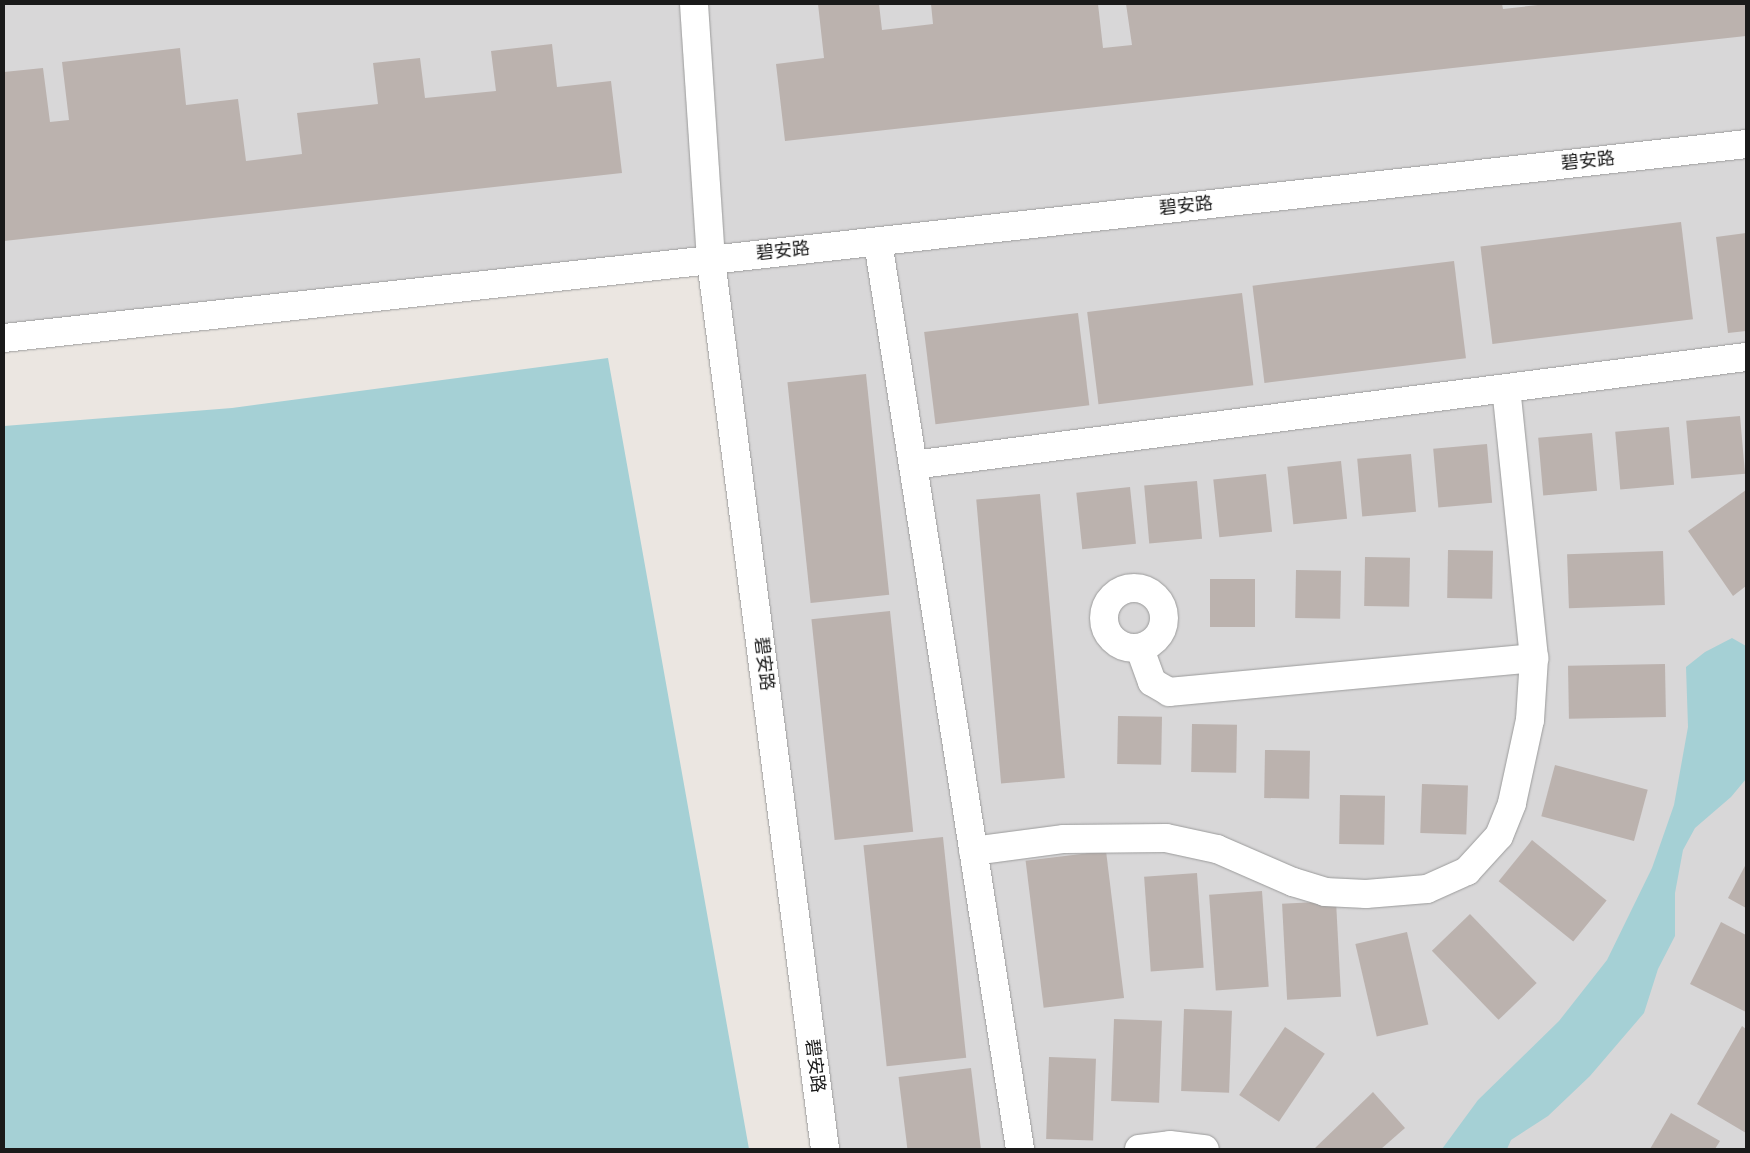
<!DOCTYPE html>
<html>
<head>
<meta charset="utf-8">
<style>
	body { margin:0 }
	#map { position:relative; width:1750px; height:1153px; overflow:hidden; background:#ebe6e1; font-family:"Source Sans 3","Noto Sans SC",sans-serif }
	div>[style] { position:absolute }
	.residential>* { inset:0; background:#d8d7d8 }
	.water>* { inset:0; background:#a5d0d5 }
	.building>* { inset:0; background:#bbb2ae; transform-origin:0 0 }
	.roads { filter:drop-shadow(0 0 1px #9b9b9b) drop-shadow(0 0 1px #9b9b9b) }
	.minor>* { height:28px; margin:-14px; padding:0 14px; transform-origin:14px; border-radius:14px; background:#fff }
	.minor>.ring { margin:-14px; padding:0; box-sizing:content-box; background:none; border:28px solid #fff; border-radius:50% }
	span { translate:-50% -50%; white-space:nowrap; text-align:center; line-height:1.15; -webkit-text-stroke:4px #fff; paint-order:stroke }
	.street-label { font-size:18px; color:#1a1a1a }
	.frame { position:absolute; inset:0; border:5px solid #1a1a1a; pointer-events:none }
</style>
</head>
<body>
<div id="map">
	<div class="residential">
		<div style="clip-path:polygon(4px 4px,1746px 4px,1746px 1149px,825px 1149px,711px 261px,4px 348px)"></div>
	</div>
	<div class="water">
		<div style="clip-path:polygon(608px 358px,749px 1149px,4px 1149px,4px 426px,232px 408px)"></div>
		<div style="clip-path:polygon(1732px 638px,1746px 646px,1746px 779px,1731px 797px,1695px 828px,1683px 850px,1675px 893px,1675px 936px,1658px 969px,1644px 1013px,1590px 1076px,1548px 1116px,1511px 1140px,1507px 1149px,1442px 1149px,1478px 1100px,1559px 1021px,1607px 960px,1652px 868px,1674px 805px,1688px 727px,1686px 667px,1705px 652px)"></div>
	</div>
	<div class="building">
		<div style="clip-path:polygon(818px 4px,879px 4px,882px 30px,933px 24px,931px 4px,1098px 4px,1103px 48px,1132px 45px,1126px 4px,1502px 4px,1503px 9px,1547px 4px,1746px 4px,1746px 36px,785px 141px,776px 64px,824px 58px)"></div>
		<div style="clip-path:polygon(552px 44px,557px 87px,611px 81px,622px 173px,4px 241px,4px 72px,43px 68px,50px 122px,69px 120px,62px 62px,180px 48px,186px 105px,238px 99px,246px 161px,302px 154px,297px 113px,378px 104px,373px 63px,420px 58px,425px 98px,496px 91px,491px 51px)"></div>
		<div style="left:1681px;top:222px;width:98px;height:202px;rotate:83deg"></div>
		<div style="clip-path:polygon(1746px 233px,1746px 331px,1728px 333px,1716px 237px)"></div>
		<div style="left:1454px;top:261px;width:98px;height:203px;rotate:83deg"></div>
		<div style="left:1242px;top:293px;width:93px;height:156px;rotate:83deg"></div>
		<div style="left:1078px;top:313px;width:93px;height:155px;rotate:83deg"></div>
		<div style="left:866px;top:374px;width:222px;height:79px;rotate:84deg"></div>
		<div style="left:1740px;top:416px;width:58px;height:54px;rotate:85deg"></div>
		<div style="left:1669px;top:427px;width:58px;height:54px;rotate:85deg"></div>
		<div style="left:1592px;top:433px;width:58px;height:54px;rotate:85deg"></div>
		<div style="left:1487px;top:444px;width:59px;height:54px;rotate:85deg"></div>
		<div style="left:1411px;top:454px;width:58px;height:54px;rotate:85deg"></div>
		<div style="left:1341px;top:461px;width:58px;height:54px;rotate:84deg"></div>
		<div style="left:1266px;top:474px;width:58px;height:53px;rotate:84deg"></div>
		<div style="left:1197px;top:481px;width:58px;height:53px;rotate:85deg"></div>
		<div style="left:1130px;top:487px;width:57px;height:54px;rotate:84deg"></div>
		<div style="clip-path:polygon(1746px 490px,1746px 586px,1733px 596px,1688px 531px)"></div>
		<div style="left:1040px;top:494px;width:285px;height:64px;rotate:85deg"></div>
		<div style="left:1448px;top:550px;width:45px;height:48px;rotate:1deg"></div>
		<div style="left:1663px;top:551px;width:54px;height:96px;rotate:88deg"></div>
		<div style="left:1365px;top:557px;width:45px;height:49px;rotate:1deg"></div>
		<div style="left:1296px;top:570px;width:45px;height:48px;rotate:1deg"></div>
		<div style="left:1210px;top:579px;width:45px;height:48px"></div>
		<div style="left:890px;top:611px;width:222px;height:79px;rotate:84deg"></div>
		<div style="left:1665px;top:664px;width:53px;height:97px;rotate:89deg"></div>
		<div style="left:1118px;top:716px;width:44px;height:48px;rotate:1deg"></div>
		<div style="left:1192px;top:724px;width:45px;height:48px;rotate:1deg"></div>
		<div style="left:1265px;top:750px;width:45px;height:48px;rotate:1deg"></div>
		<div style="left:1555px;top:765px;width:96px;height:53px;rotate:15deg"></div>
		<div style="left:1422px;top:784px;width:46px;height:49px;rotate:2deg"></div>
		<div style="left:1340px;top:795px;width:45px;height:49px;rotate:1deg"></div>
		<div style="left:943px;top:837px;width:222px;height:80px;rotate:84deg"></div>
		<div style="left:1532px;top:840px;width:96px;height:53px;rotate:39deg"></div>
		<div style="left:1106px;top:851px;width:148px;height:81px;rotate:83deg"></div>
		<div style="clip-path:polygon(1746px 864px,1746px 908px,1728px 898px)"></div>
		<div style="left:1197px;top:873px;width:95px;height:53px;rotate:86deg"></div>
		<div style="left:1262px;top:891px;width:96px;height:53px;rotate:86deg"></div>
		<div style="left:1336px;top:901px;width:96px;height:54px;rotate:87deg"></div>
		<div style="left:1470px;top:914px;width:96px;height:53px;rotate:46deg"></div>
		<div style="clip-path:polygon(1721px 922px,1746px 935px,1746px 1012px,1690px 984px)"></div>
		<div style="left:1407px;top:932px;width:95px;height:53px;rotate:77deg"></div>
		<div style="left:1184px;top:1009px;width:48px;height:82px;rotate:2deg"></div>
		<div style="left:1114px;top:1019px;width:48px;height:82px;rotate:2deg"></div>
		<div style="clip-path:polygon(1742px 1026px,1746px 1029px,1746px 1133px,1697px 1104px)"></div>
		<div style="left:1285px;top:1027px;width:48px;height:82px;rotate:34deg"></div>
		<div style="left:1049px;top:1057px;width:47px;height:82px;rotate:2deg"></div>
		<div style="left:971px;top:1068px;width:82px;height:73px;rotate:83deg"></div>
		<div style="clip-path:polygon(1373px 1092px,1405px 1128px,1381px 1149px,1314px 1149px)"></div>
		<div style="clip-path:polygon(1671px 1113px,1720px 1141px,1715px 1149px,1650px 1149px)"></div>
	</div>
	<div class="roads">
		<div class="minor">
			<div style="left:878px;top:242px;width:918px;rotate:81.1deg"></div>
			<div style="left:4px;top:338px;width:711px;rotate:-6.3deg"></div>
			<div style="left:711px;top:260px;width:257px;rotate:-93.8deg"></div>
			<div style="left:913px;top:465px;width:840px;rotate:-7.39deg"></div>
			<div class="ring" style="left:1104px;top:588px;width:32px;height:32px"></div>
			<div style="left:1140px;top:649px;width:35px;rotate:70deg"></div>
			<div style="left:1152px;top:682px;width:20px;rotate:30deg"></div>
			<div style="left:1169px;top:692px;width:367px;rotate:-5.3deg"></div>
			<div style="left:973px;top:851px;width:92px;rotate:-7.5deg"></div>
			<div style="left:1064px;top:839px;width:102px;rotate:-0.6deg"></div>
			<div style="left:1166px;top:838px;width:52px;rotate:12.2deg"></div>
			<div style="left:1217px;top:849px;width:83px;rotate:23.5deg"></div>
			<div style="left:1293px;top:882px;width:34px;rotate:17deg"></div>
			<div style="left:1325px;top:892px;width:41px;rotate:2.8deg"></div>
			<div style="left:1366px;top:894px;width:61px;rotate:-4.7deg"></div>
			<div style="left:1427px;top:889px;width:44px;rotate:-24.2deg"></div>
			<div style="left:1467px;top:871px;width:47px;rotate:-47.6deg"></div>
			<div style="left:1499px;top:836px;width:35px;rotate:-68deg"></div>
			<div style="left:1512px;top:803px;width:85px;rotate:-77.8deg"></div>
			<div style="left:1530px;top:720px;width:62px;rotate:-86.3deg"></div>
			<div style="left:1534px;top:658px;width:271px;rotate:-95.9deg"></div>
			<div style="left:825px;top:1149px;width:896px;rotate:-97.31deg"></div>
			<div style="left:711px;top:260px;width:1041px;rotate:-6.39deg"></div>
			<div style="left:1139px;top:1149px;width:31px;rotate:-7deg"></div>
			<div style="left:1170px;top:1145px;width:35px;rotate:7deg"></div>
		</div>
	</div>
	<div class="street-label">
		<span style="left:1588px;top:162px;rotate:-6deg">碧安路</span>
		<span style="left:1186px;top:207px;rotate:-6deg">碧安路</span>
		<span style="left:783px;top:252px;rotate:-6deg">碧安路</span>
		<span style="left:763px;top:664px;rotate:83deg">碧安路</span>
		<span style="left:814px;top:1066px;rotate:83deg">碧安路</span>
	</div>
	<div class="frame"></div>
</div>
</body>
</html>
